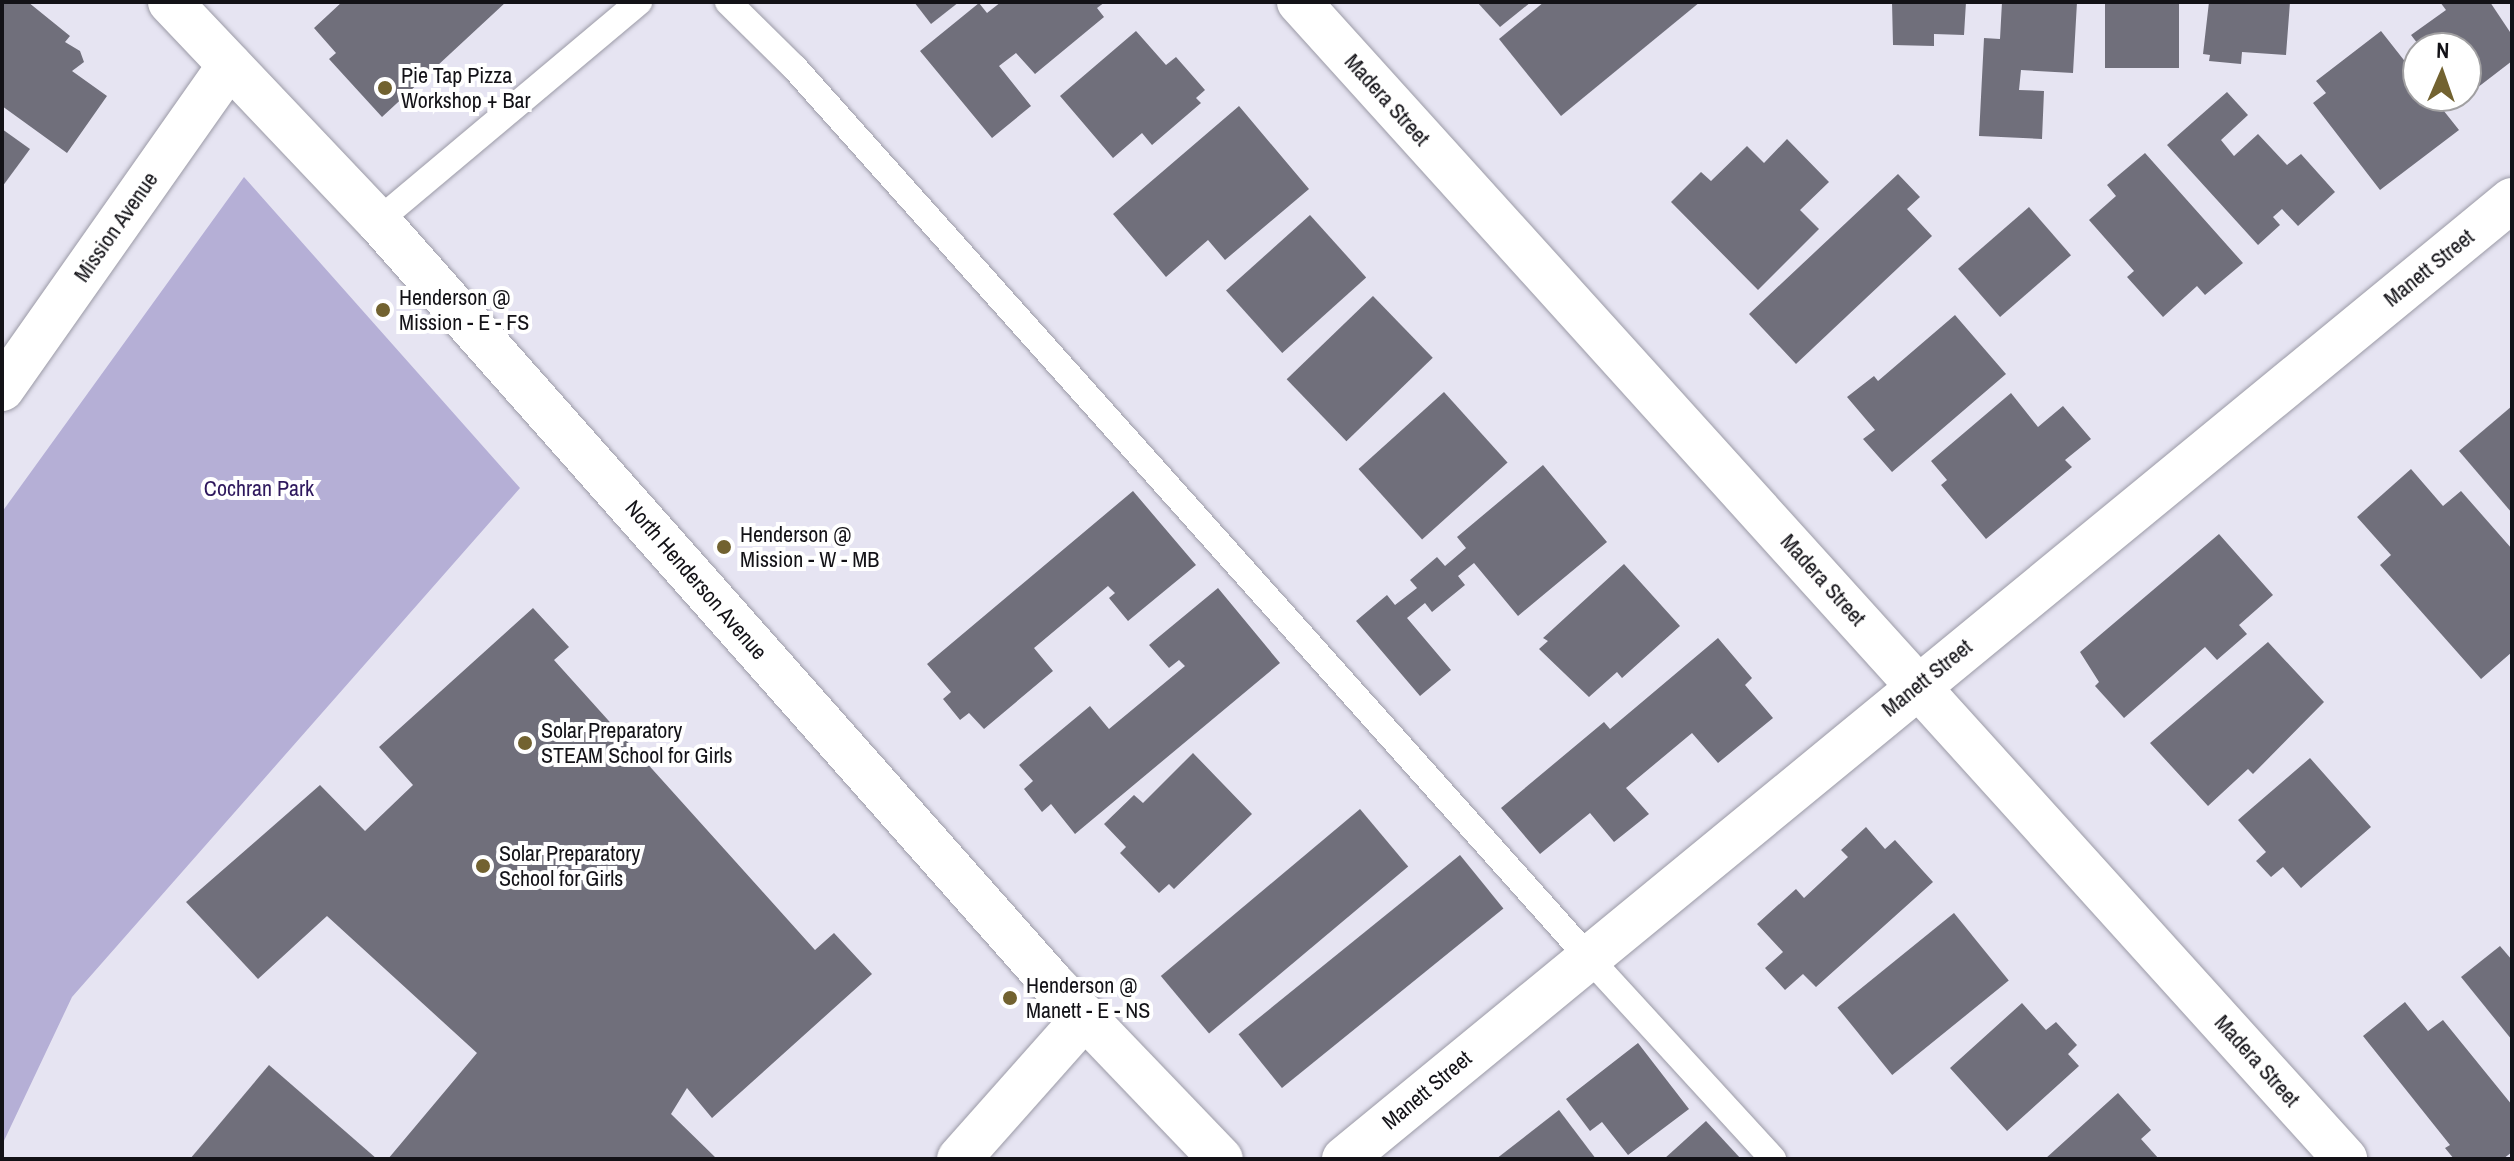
<!DOCTYPE html>
<html>
<head>
<meta charset="utf-8">
<style>
	body { margin:0 }
	#map { position:relative; width:2514px; height:1161px; overflow:hidden; background:#e6e4f2; font-family:"Archivo Narrow",sans-serif }
	div>[style] { position:absolute }
	.green>* { inset:0; background:#b5afd6 }
	.building>* { inset:0; background:#706f7b; transform-origin:0 0 }
	.roads { filter:drop-shadow(0 0 2px #9b9aa6) drop-shadow(0 0 2px #9b9aa6) }
	.lane>* { height:26px; margin:-13px; padding:0 13px; transform-origin:13px; border-radius:13px; background:#fff }
	.street>* { height:44px; margin:-22px; padding:0 22px; transform-origin:22px; border-radius:22px; background:#fff }
	.secondary>* { height:44px; margin:-22px; padding:0 22px; transform-origin:22px; border-radius:22px; background:#fff }
	.dots>* { width:22px; height:22px; translate:-50% -50%; box-sizing:border-box; border:4px solid #fff; border-radius:50% }
	span { translate:-50% -50%; white-space:nowrap; text-align:center; line-height:1.15; -webkit-text-stroke:8px #fff; paint-order:stroke }
	.poi-label { font-size:22px; color:#131217 }
	.left { translate:0 -50%; text-align:left }
	.street-label { font-size:22px; color:#131217 }
	.park-label { font-size:22px; color:#2e185d }
	.frame { position:absolute; inset:0; border:4px solid #131217; pointer-events:none }
	.north { position:absolute; left:2402px; top:32px; width:80px; height:80px; box-sizing:border-box; background:#fff; border:2px solid #a1a0a2; border-radius:50%; rotate:2deg; font-size:22px; font-weight:700; line-height:32px; text-align:center; color:#131217 }
	.north::after { content:''; display:block; margin:auto; width:28px; height:36px; background:#726230; clip-path:polygon(50% 0,100% 100%,50% 72%,0 100%) }
</style>
</head>
<body>
<div id="map">
	<div class="green">
		<div style="clip-path:polygon(244px 177px,520px 488px,72px 997px,2px 1145px,2px 512px)"></div>
	</div>
	<div class="building">
		<div style="clip-path:polygon(2px 2px,28px 2px,70px 36px,65px 42px,80px 51px,84px 62px,72px 71px,107px 96px,67px 153px,2px 106px)"></div>
		<div style="clip-path:polygon(342px 2px,506px 2px,382px 117px,329px 59px,336px 53px,314px 28px)"></div>
		<div style="clip-path:polygon(914px 2px,959px 2px,931px 24px)"></div>
		<div style="clip-path:polygon(1001px 2px,1105px 2px,1097px 8px,1104px 17px,1035px 74px,1016px 53px,999px 66px,1031px 106px,992px 138px,920px 51px,979px 3px,987px 13px)"></div>
		<div style="clip-path:polygon(1477px 2px,1531px 2px,1500px 27px)"></div>
		<div style="clip-path:polygon(1544px 2px,1700px 2px,1561px 116px,1499px 39px)"></div>
		<div style="clip-path:polygon(1892px 2px,1966px 2px,1964px 35px,1934px 34px,1934px 46px,1893px 45px)"></div>
		<div style="clip-path:polygon(2002px 2px,2077px 2px,2073px 73px,2021px 70px,2019px 90px,2044px 91px,2042px 139px,1979px 136px,1984px 38px,2000px 39px)"></div>
		<div style="left:2105px;top:2px;width:74px;height:66px"></div>
		<div style="clip-path:polygon(2209px 2px,2290px 2px,2286px 55px,2242px 52px,2241px 64px,2209px 61px,2210px 55px,2203px 54px)"></div>
		<div style="clip-path:polygon(2440px 2px,2490px 2px,2512px 35px,2512px 61px,2460px 101px,2457px 96px,2466px 96px,2466px 48px,2421px 48px,2411px 35px,2446px 10px)"></div>
		<div style="clip-path:polygon(1136px 31px,1166px 65px,1176px 57px,1205px 90px,1196px 98px,1201px 103px,1152px 145px,1142px 133px,1113px 158px,1060px 96px)"></div>
		<div style="clip-path:polygon(2381px 31px,2418px 78px,2418px 96px,2432px 96px,2459px 130px,2380px 190px,2313px 103px,2326px 93px,2316px 81px)"></div>
		<div style="clip-path:polygon(2227px 92px,2248px 115px,2221px 140px,2234px 156px,2258px 134px,2287px 165px,2301px 154px,2335px 192px,2298px 226px,2282px 209px,2273px 217px,2280px 225px,2258px 245px,2167px 145px)"></div>
		<div style="clip-path:polygon(1239px 106px,1309px 189px,1225px 260px,1208px 240px,1166px 277px,1113px 214px)"></div>
		<div style="clip-path:polygon(2px 129px,30px 149px,2px 187px)"></div>
		<div style="clip-path:polygon(1787px 139px,1829px 182px,1800px 210px,1819px 229px,1758px 290px,1671px 202px,1701px 172px,1711px 181px,1747px 146px,1764px 163px)"></div>
		<div style="clip-path:polygon(2145px 153px,2243px 263px,2205px 295px,2197px 286px,2163px 317px,2127px 277px,2134px 271px,2089px 220px,2116px 196px,2107px 185px)"></div>
		<div style="clip-path:polygon(1898px 174px,1920px 197px,1907px 209px,1932px 236px,1796px 364px,1749px 314px)"></div>
		<div style="left:2029px;top:207px;width:64px;height:94px;rotate:49deg"></div>
		<div style="left:1310px;top:215px;width:84px;height:113px;rotate:48deg"></div>
		<div style="left:1373px;top:296px;width:86px;height:120px;rotate:46deg"></div>
		<div style="clip-path:polygon(1955px 315px,2006px 374px,1892px 472px,1863px 439px,1875px 430px,1847px 397px,1874px 376px,1878px 381px)"></div>
		<div style="left:1444px;top:392px;width:95px;height:115px;rotate:48deg"></div>
		<div style="clip-path:polygon(2011px 393px,2038px 427px,2063px 406px,2091px 439px,2065px 460px,2072px 467px,1986px 539px,1941px 485px,1947px 480px,1931px 461px)"></div>
		<div style="clip-path:polygon(2512px 406px,2512px 513px,2459px 451px)"></div>
		<div style="clip-path:polygon(1543px 465px,1607px 542px,1518px 616px,1474px 563px,1458px 576px,1465px 585px,1432px 612px,1425px 603px,1407px 618px,1451px 670px,1420px 696px,1356px 621px,1387px 595px,1395px 605px,1417px 588px,1410px 580px,1437px 557px,1445px 566px,1466px 548px,1457px 537px)"></div>
		<div style="clip-path:polygon(2411px 469px,2443px 506px,2461px 491px,2512px 549px,2512px 652px,2481px 679px,2380px 565px,2391px 555px,2357px 517px)"></div>
		<div style="clip-path:polygon(1133px 491px,1196px 565px,1128px 621px,1109px 598px,1115px 593px,1108px 586px,1034px 648px,1053px 671px,984px 729px,969px 713px,960px 720px,943px 699px,951px 692px,927px 664px)"></div>
		<div style="clip-path:polygon(2219px 534px,2273px 595px,2239px 625px,2247px 634px,2217px 660px,2205px 647px,2124px 718px,2095px 686px,2099px 682px,2080px 652px)"></div>
		<div style="clip-path:polygon(1624px 564px,1680px 626px,1622px 678px,1617px 672px,1589px 697px,1539px 649px,1548px 641px,1543px 638px)"></div>
		<div style="clip-path:polygon(1218px 588px,1280px 663px,1075px 834px,1051px 804px,1042px 812px,1024px 789px,1033px 781px,1019px 765px,1090px 706px,1109px 729px,1185px 666px,1179px 660px,1169px 668px,1149px 645px)"></div>
		<div style="clip-path:polygon(533px 608px,569px 647px,554px 660px,815px 950px,834px 933px,872px 974px,712px 1118px,687px 1088px,671px 1114px,717px 1159px,388px 1159px,477px 1053px,327px 916px,258px 979px,186px 902px,320px 785px,365px 831px,413px 785px,379px 747px)"></div>
		<div style="clip-path:polygon(1718px 638px,1752px 678px,1745px 685px,1773px 718px,1718px 763px,1692px 733px,1626px 788px,1649px 814px,1614px 842px,1590px 813px,1540px 854px,1501px 808px,1604px 722px,1610px 729px)"></div>
		<div style="clip-path:polygon(2268px 642px,2324px 702px,2253px 774px,2248px 769px,2208px 806px,2150px 743px)"></div>
		<div style="clip-path:polygon(1193px 753px,1252px 814px,1174px 889px,1169px 884px,1159px 893px,1120px 853px,1126px 847px,1104px 824px,1134px 795px,1143px 803px)"></div>
		<div style="clip-path:polygon(2310px 758px,2371px 827px,2301px 888px,2283px 867px,2271px 877px,2256px 861px,2266px 852px,2238px 820px)"></div>
		<div style="left:1360px;top:809px;width:75px;height:260px;rotate:50deg"></div>
		<div style="clip-path:polygon(1866px 827px,1885px 849px,1895px 840px,1933px 882px,1816px 987px,1803px 974px,1785px 990px,1765px 968px,1783px 952px,1757px 924px,1796px 889px,1804px 898px,1848px 857px,1841px 850px)"></div>
		<div style="left:1460px;top:855px;width:69px;height:285px;rotate:51deg"></div>
		<div style="left:1954px;top:913px;width:87px;height:150px;rotate:51deg"></div>
		<div style="clip-path:polygon(2500px 946px,2512px 960px,2512px 1040px,2461px 977px)"></div>
		<div style="clip-path:polygon(2405px 1002px,2428px 1031px,2443px 1020px,2512px 1105px,2512px 1152px,2503px 1159px,2454px 1159px,2445px 1148px,2450px 1145px,2363px 1036px)"></div>
		<div style="clip-path:polygon(2022px 1003px,2046px 1030px,2056px 1022px,2077px 1045px,2068px 1054px,2079px 1066px,2007px 1131px,1950px 1068px)"></div>
		<div style="clip-path:polygon(1638px 1043px,1689px 1109px,1628px 1155px,1602px 1122px,1590px 1131px,1566px 1099px)"></div>
		<div style="clip-path:polygon(269px 1065px,377px 1159px,190px 1159px)"></div>
		<div style="clip-path:polygon(2118px 1093px,2151px 1130px,2141px 1139px,2159px 1159px,2045px 1159px)"></div>
		<div style="clip-path:polygon(1559px 1110px,1596px 1159px,1496px 1159px)"></div>
		<div style="clip-path:polygon(1706px 1121px,1741px 1159px,1664px 1159px)"></div>
	</div>
	<div class="roads">
		<div class="lane">
			<div style="left:728px;top:2px;width:93px;rotate:44.6deg"></div>
			<div style="left:794px;top:67px;width:1193px;rotate:48.26deg"></div>
			<div style="left:1588px;top:957px;width:274px;rotate:47.5deg"></div>
			<div style="left:378px;top:221px;width:341px;rotate:-40deg"></div>
		</div>
		<div class="street">
			<div style="left:1299px;top:2px;width:1560px;rotate:47.88deg"></div>
			<div style="left:2px;top:389px;width:396px;rotate:-54.9deg"></div>
			<div style="left:959px;top:1159px;width:190px;rotate:-48.4deg"></div>
			<div style="left:1344px;top:1159px;width:1511px;rotate:-39.39deg"></div>
		</div>
		<div class="secondary">
			<div style="left:170px;top:2px;width:302px;rotate:46.5deg"></div>
			<div style="left:378px;top:221px;width:1017px;rotate:48.51deg"></div>
			<div style="left:1052px;top:983px;width:244px;rotate:46.2deg"></div>
		</div>
	</div>
	<div class="dots">
		<div style="left:385px;top:88px;background:#726230"></div>
		<div style="left:383px;top:310px;background:#726230"></div>
		<div style="left:724px;top:547px;background:#726230"></div>
		<div style="left:525px;top:743px;background:#726230"></div>
		<div style="left:483px;top:866px;background:#726230"></div>
		<div style="left:1010px;top:998px;background:#726230"></div>
	</div>
	<div class="poi-label">
		<span class="left" style="left:401px;top:88px">Pie Tap Pizza<br>Workshop + Bar</span>
		<span class="left" style="left:399px;top:310px">Henderson @<br>Mission - E - FS</span>
		<span class="left" style="left:740px;top:547px">Henderson @<br>Mission - W - MB</span>
		<span class="left" style="left:541px;top:743px">Solar Preparatory<br>STEAM School for Girls</span>
		<span class="left" style="left:499px;top:866px">Solar Preparatory<br>School for Girls</span>
		<span class="left" style="left:1026px;top:998px">Henderson @<br>Manett - E - NS</span>
	</div>
	<div class="street-label">
		<span style="left:1387px;top:100px;rotate:48deg">Madera Street</span>
		<span style="left:116px;top:227px;rotate:-55deg">Mission Avenue</span>
		<span style="left:2429px;top:268px;rotate:-39deg">Manett Street</span>
		<span style="left:696px;top:580px;rotate:49deg">North Henderson Avenue</span>
		<span style="left:1823px;top:580px;rotate:48deg">Madera Street</span>
		<span style="left:1927px;top:678px;rotate:-39deg">Manett Street</span>
		<span style="left:2257px;top:1061px;rotate:48deg">Madera Street</span>
		<span style="left:1427px;top:1090px;rotate:-40deg">Manett Street</span>
	</div>
	<div class="park-label">
		<span style="left:259px;top:489px">Cochran Park</span>
	</div>
	<div class="frame"></div>
	<div class="north">N</div>
</div>
</body>
</html>
